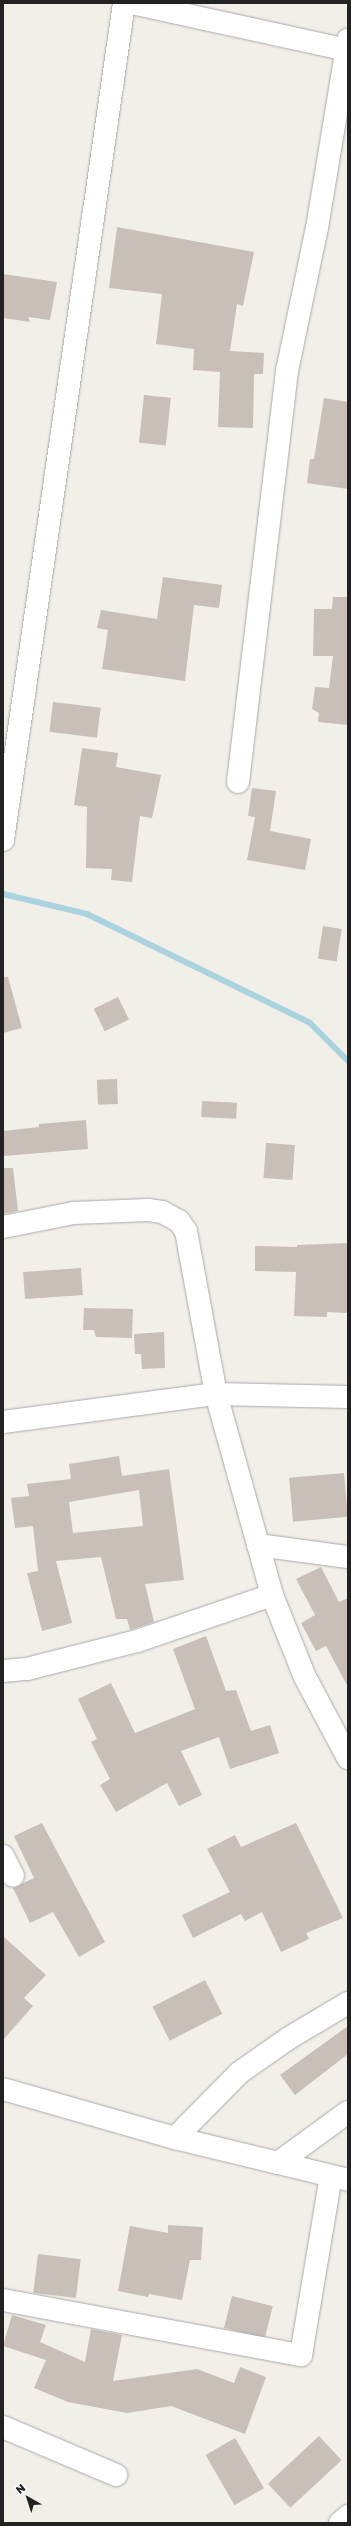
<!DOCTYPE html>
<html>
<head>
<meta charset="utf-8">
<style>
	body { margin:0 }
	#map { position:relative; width:351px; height:2526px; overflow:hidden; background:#f2efe9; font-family:"Golos Text",sans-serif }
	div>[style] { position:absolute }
	.stream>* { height:6px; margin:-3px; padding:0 3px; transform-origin:3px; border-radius:3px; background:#aad3df }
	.building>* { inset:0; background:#c7bfb8; transform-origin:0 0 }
	.roads { filter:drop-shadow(0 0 1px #a9a9a9) drop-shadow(0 0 1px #a9a9a9) }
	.minor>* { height:22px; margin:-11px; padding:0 11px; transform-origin:11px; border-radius:11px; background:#fff }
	span { translate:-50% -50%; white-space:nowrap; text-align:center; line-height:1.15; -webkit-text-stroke:3px #fff; paint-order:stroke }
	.frame { position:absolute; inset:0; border:4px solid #222; pointer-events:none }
	.north { position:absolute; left:8px; top:2478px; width:40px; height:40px; -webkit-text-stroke:3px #fff; paint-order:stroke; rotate:321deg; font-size:11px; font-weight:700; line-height:16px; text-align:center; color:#222 }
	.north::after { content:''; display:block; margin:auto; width:14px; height:18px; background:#222; clip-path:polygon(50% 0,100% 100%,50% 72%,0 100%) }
</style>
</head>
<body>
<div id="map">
	<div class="stream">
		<div style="left:3px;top:894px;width:86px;rotate:13.4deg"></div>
		<div style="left:87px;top:914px;width:248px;rotate:26deg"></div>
		<div style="left:310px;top:1023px;width:54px;rotate:45deg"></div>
	</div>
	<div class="building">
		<div style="clip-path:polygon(117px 227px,254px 252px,243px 306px,237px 304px,230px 351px,264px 353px,263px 374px,254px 374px,253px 428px,218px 427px,220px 372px,193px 370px,194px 349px,156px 344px,162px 294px,109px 288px)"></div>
		<div style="clip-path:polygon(3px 274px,57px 282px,50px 320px,28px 317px,30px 322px,3px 318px)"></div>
		<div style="left:144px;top:395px;width:27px;height:48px;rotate:6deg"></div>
		<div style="clip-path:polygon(324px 398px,348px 402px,348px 489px,307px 483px,310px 459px,314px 459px)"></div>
		<div style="clip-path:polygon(163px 577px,222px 585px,219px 608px,194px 605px,185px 681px,102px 669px,108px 630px,97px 628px,101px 610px,157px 619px)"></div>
		<div style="clip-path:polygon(333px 597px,348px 597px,348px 725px,318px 722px,319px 713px,312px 709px,315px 687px,329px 688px,333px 656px,313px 656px,314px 609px,332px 609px)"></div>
		<div style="left:53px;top:702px;width:48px;height:30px;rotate:7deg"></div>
		<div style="clip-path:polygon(82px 748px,118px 753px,116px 767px,161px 775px,152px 818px,140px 816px,132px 882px,111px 880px,112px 869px,86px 868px,87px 807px,74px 805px)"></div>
		<div style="clip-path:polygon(252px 788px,276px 791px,270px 831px,311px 839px,305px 870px,247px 860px,255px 817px,248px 816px)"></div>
		<div style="left:323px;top:926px;width:19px;height:33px;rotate:9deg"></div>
		<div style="clip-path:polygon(3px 977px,8px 977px,22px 1028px,3px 1033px)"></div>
		<div style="left:118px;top:997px;width:25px;height:27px;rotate:64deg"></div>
		<div style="left:117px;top:1079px;width:25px;height:20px;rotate:88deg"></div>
		<div style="left:202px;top:1101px;width:35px;height:16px;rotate:3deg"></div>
		<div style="clip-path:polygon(86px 1120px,88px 1149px,3px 1156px,3px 1131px,39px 1127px,39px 1124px)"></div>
		<div style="left:266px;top:1143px;width:29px;height:35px;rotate:4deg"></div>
		<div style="clip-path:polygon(3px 1168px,13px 1168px,18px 1211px,3px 1214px)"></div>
		<div style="clip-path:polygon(348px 1243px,348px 1313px,327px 1312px,327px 1317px,294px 1316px,296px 1272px,255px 1271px,255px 1246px,297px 1247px,297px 1245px)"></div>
		<div style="left:81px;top:1268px;width:27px;height:58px;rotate:86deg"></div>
		<div style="clip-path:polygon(84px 1308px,133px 1309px,132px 1338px,96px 1337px,94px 1330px,83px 1330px)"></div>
		<div style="clip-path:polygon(164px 1332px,165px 1368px,142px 1369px,141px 1354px,135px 1354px,134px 1334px)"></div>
		<div style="clip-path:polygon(evenodd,119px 1456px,122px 1476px,169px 1469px,184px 1580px,145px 1584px,154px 1622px,130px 1630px,127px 1619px,116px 1619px,101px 1557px,56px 1561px,72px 1623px,42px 1631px,27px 1573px,38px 1571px,33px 1526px,15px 1528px,11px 1498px,29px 1496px,27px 1484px,71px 1479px,69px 1464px,119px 1456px,139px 1490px,143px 1526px,73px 1533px,69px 1502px,139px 1490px)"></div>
		<div style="left:344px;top:1473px;width:44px;height:55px;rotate:85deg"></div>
		<div style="clip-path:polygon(321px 1567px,339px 1602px,348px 1598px,348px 1687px,326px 1646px,316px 1651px,301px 1623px,315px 1615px,296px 1579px)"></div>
		<div style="clip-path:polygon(206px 1636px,226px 1691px,236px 1690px,251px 1731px,270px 1725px,279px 1753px,230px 1769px,219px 1737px,181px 1751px,202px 1795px,179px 1806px,167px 1783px,116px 1812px,100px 1785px,110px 1779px,91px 1742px,97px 1739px,78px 1699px,111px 1683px,135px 1733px,195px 1709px,173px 1649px)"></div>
		<div style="clip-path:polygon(42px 1823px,105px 1942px,79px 1957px,53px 1912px,30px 1923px,13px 1888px,34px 1878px,14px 1836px)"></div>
		<div style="clip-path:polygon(296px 1823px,343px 1918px,306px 1933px,309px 1939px,281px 1952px,262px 1912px,245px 1921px,241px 1914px,193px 1938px,182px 1915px,230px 1892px,207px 1849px,235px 1835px,241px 1847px)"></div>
		<div style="clip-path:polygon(3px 1936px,46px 1975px,24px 1998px,33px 2006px,3px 2040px)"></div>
		<div style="left:205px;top:1980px;width:38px;height:59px;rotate:63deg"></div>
		<div style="clip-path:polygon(348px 2026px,348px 2054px,295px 2095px,280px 2075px)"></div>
		<div style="clip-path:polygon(168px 2225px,203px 2227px,201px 2260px,190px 2260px,182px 2300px,149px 2294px,148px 2297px,118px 2291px,130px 2226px,168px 2233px)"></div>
		<div style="left:38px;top:2254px;width:43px;height:39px;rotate:7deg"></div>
		<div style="left:232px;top:2296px;width:42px;height:33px;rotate:14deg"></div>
		<div style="clip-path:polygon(12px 2315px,46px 2325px,40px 2342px,85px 2362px,91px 2329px,122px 2335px,113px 2381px,197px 2369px,234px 2383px,240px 2367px,266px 2377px,245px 2434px,171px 2406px,127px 2413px,68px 2402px,34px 2388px,46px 2360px,3px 2346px)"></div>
		<div style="left:319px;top:2436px;width:33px;height:70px;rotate:47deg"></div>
		<div style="left:235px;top:2438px;width:58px;height:34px;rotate:60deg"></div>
	</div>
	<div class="roads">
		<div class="minor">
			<div style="left:132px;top:3px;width:220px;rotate:12.3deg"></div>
			<div style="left:238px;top:782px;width:414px;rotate:-83.2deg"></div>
			<div style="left:287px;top:371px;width:146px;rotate:-78.2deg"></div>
			<div style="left:317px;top:228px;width:191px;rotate:-80.6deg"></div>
			<div style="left:3px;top:840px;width:846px;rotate:-81.77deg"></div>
			<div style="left:3px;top:1227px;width:72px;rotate:-11.2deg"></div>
			<div style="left:74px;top:1213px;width:74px;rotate:-2.3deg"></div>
			<div style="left:148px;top:1210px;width:14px;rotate:8deg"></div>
			<div style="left:162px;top:1212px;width:19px;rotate:28deg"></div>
			<div style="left:179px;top:1221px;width:12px;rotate:55deg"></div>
			<div style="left:186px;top:1231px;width:166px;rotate:79.6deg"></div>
			<div style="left:216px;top:1394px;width:209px;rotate:74.4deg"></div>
			<div style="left:272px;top:1595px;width:88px;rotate:68.1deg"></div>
			<div style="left:305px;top:1677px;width:92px;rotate:62deg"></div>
			<div style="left:3px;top:1422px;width:215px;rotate:-7.5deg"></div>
			<div style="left:216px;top:1394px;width:132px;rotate:1.3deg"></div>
			<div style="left:258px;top:1545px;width:91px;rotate:7.6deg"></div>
			<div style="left:3px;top:1671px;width:24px;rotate:-5deg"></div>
			<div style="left:27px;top:1669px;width:114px;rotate:-14.3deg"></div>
			<div style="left:137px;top:1641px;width:143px;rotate:-18.8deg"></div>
			<div style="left:3px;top:1856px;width:22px;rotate:63deg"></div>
			<div style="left:3px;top:2089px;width:179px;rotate:15.9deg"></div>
			<div style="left:175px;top:2138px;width:178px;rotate:13.6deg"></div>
			<div style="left:175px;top:2138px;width:91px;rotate:-45.4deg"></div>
			<div style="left:239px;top:2073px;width:61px;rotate:-35deg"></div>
			<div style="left:289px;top:2038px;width:69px;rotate:-30.7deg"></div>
			<div style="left:278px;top:2163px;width:87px;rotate:-36.1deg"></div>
			<div style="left:3px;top:2300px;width:303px;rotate:10.5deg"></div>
			<div style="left:301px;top:2355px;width:181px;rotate:-80.5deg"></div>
			<div style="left:3px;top:2427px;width:123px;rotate:23deg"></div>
			<div style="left:340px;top:2523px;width:11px;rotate:-41deg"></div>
		</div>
	</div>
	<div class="frame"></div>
	<div class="north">N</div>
</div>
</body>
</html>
